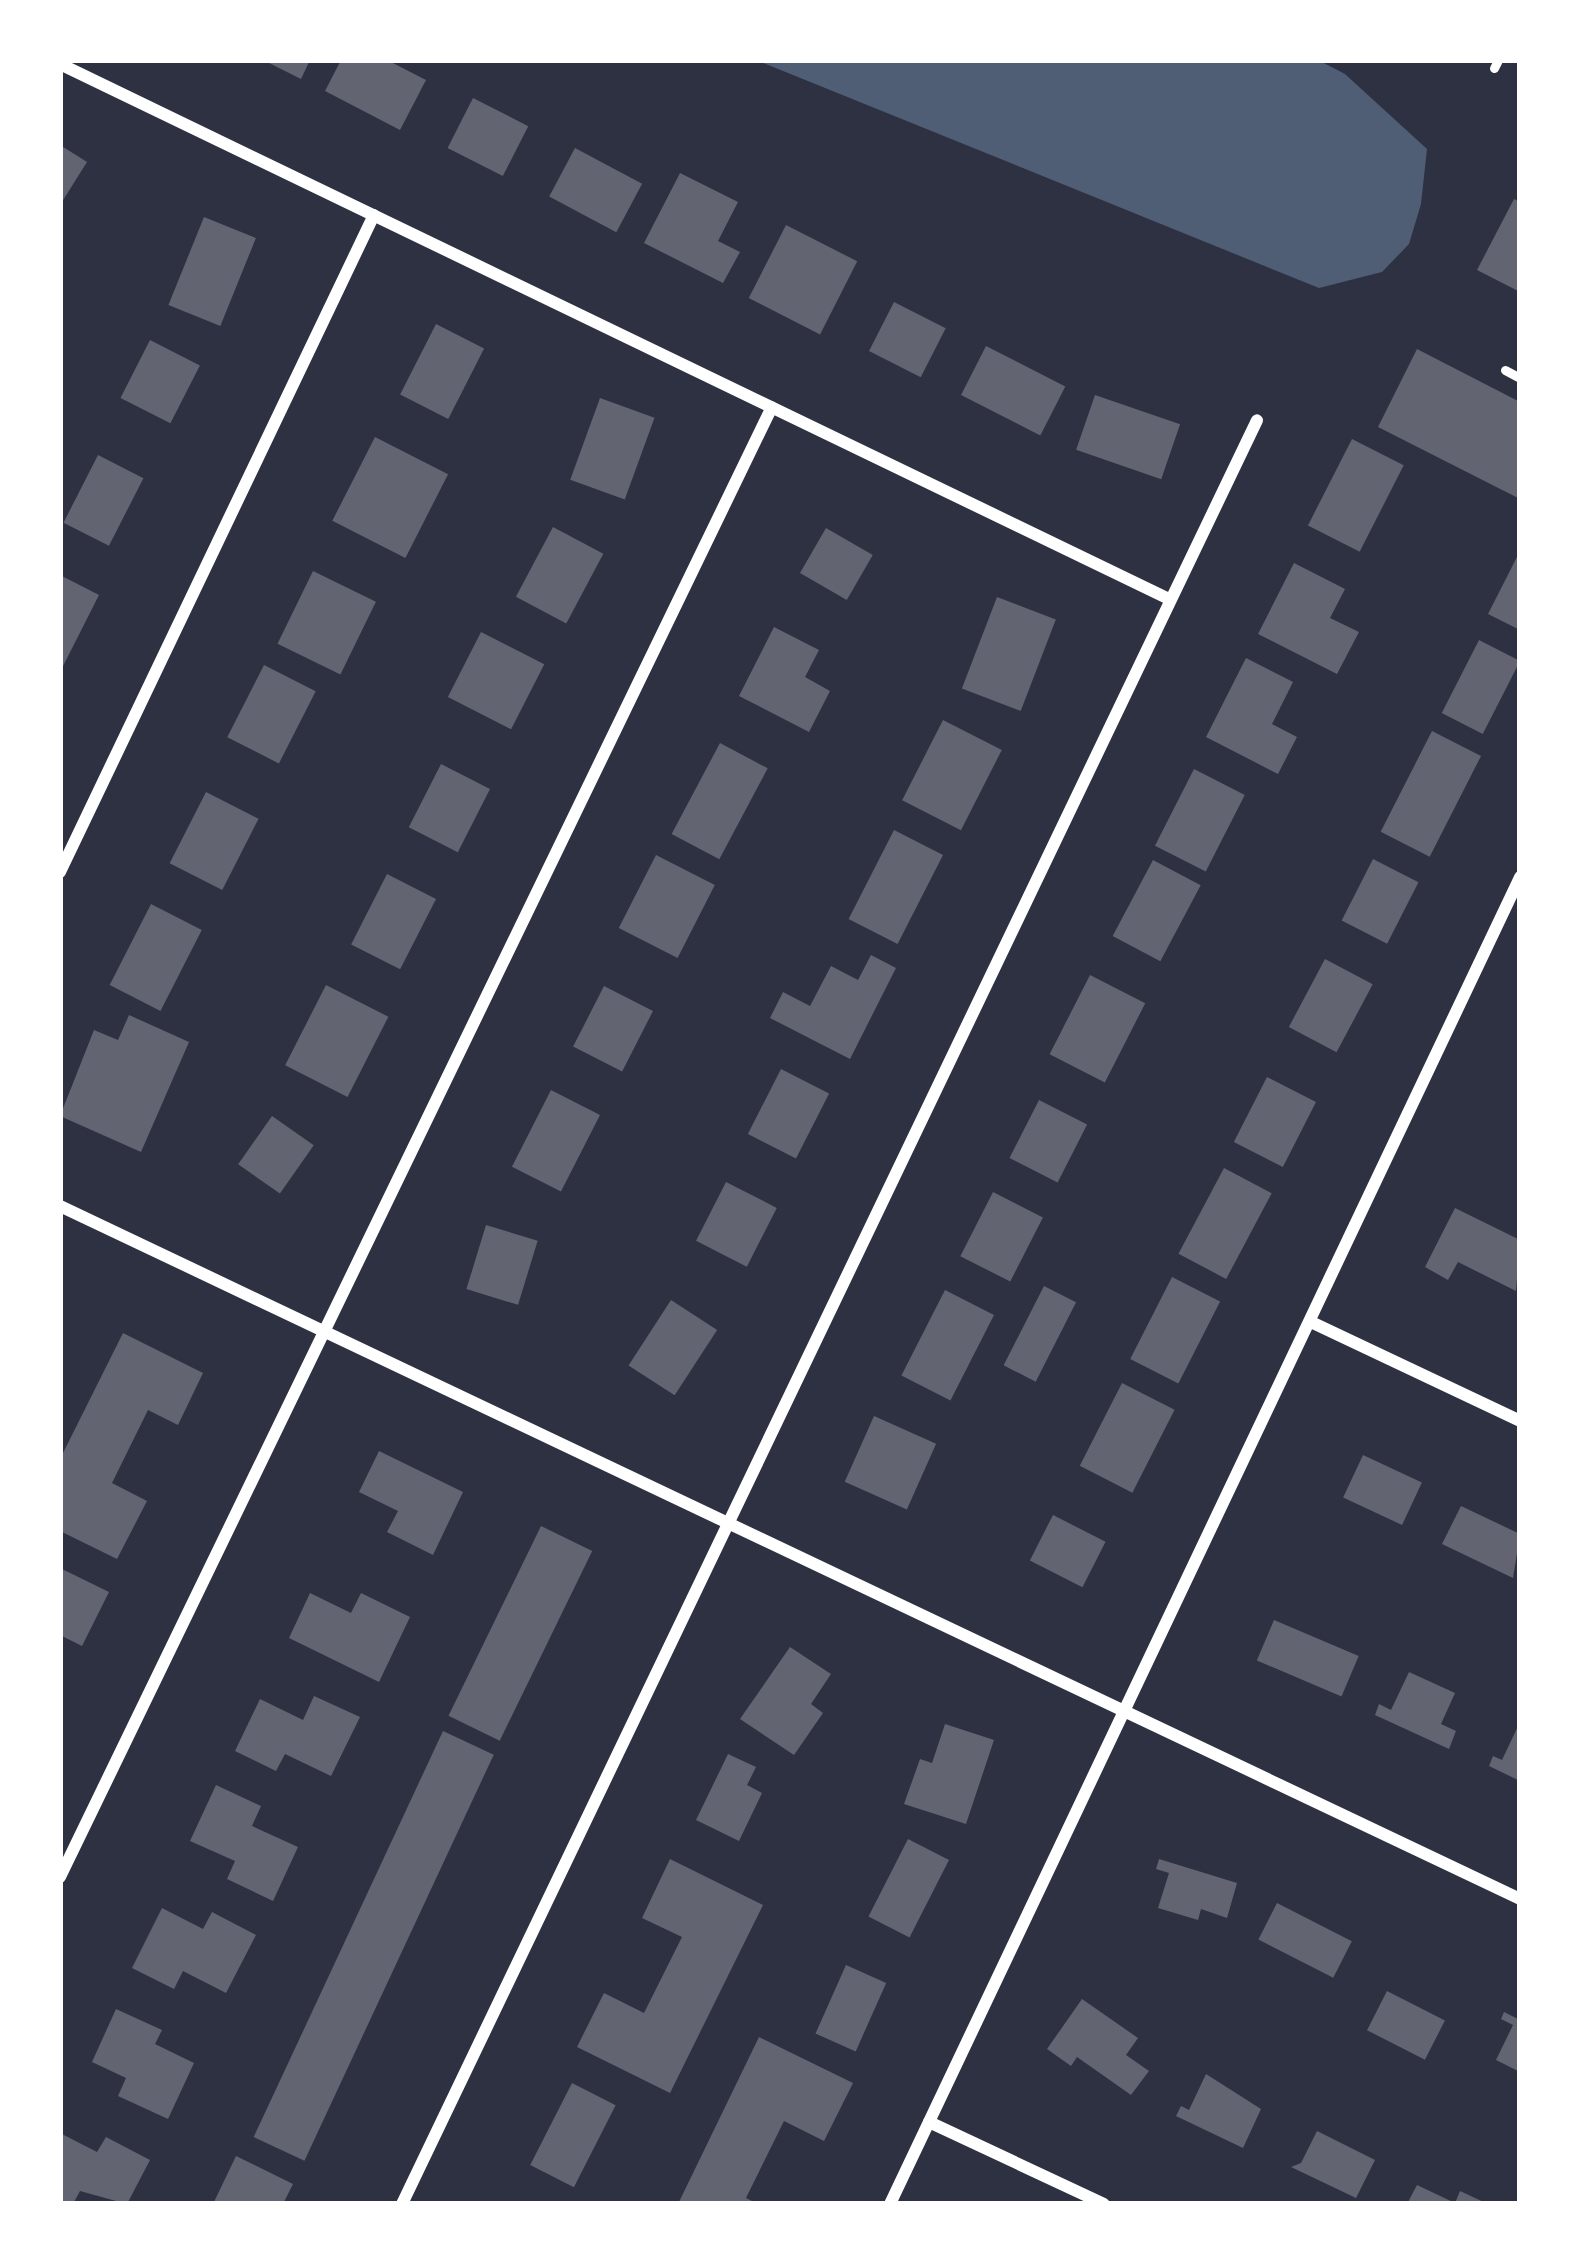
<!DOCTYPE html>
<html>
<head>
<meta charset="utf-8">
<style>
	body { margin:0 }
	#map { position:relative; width:1580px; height:2264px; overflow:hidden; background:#2d3142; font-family:Merriweather,serif }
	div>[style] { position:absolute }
	.water>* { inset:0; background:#4f5d75 }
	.building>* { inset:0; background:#626471; transform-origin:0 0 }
	.service>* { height:9px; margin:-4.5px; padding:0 4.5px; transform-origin:4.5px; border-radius:4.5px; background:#fff }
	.minor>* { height:12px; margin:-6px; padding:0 6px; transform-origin:6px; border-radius:6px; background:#fff }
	span { translate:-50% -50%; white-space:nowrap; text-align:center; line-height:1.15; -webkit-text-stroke:12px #fff; paint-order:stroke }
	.frame { position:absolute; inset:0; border:63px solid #fff; pointer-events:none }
</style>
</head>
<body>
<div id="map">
	<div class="water">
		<div style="clip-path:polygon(756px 60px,1318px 60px,1345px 74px,1427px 149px,1421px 204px,1409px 244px,1382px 272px,1319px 288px)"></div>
	</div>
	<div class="building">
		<div style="clip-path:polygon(263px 60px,310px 60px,301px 79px)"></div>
		<div style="clip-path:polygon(341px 60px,387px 60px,426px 80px,400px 130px,325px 91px)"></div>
		<div style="left:473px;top:98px;width:62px;height:56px;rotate:27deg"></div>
		<div style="clip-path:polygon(60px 145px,87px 162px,60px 205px)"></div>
		<div style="left:575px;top:148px;width:76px;height:55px;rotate:28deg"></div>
		<div style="clip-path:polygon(680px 173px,738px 202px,718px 241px,740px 252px,723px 283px,644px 243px)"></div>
		<div style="clip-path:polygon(1514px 199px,1520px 202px,1520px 292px,1477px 270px)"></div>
		<div style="left:204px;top:217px;width:56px;height:95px;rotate:22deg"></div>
		<div style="left:786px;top:225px;width:80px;height:82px;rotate:27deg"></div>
		<div style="left:894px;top:302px;width:58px;height:55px;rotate:27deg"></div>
		<div style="left:436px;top:324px;width:54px;height:79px;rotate:27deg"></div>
		<div style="left:150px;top:340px;width:56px;height:65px;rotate:27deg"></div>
		<div style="left:986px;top:346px;width:89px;height:55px;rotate:27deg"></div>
		<div style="clip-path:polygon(1417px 349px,1520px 402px,1520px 499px,1378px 427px)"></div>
		<div style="left:1095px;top:395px;width:90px;height:58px;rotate:19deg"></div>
		<div style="left:600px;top:398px;width:58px;height:87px;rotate:20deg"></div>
		<div style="left:375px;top:437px;width:82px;height:94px;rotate:27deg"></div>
		<div style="left:1352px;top:439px;width:58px;height:97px;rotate:27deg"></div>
		<div style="left:98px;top:455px;width:51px;height:76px;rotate:27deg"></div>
		<div style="left:553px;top:527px;width:57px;height:79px;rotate:28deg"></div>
		<div style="left:826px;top:528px;width:54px;height:52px;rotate:30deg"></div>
		<div style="clip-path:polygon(1520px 551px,1520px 630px,1488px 614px)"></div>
		<div style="clip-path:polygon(1294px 563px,1345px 589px,1330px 618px,1359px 632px,1337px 674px,1258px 634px)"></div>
		<div style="left:313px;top:571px;width:70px;height:81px;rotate:26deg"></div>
		<div style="clip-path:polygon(60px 575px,99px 595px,60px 672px)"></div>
		<div style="left:997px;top:597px;width:63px;height:98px;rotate:21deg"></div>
		<div style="clip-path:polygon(774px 627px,819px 650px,805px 677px,830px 691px,809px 732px,739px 696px)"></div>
		<div style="left:481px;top:632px;width:71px;height:73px;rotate:27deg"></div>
		<div style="left:1479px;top:640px;width:46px;height:82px;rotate:27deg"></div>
		<div style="clip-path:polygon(1246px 658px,1293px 682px,1272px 724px,1297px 737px,1278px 774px,1206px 737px)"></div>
		<div style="left:264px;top:665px;width:58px;height:81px;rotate:27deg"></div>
		<div style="left:943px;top:720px;width:66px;height:90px;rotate:27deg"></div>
		<div style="left:1432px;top:731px;width:55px;height:113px;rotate:27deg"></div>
		<div style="left:720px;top:743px;width:54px;height:103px;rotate:28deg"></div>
		<div style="left:441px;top:764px;width:55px;height:71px;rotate:27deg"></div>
		<div style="left:1194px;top:769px;width:57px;height:86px;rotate:27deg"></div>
		<div style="left:206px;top:792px;width:59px;height:80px;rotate:27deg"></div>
		<div style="left:894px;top:830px;width:55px;height:100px;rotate:27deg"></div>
		<div style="left:656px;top:855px;width:66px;height:82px;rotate:27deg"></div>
		<div style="left:1373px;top:859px;width:51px;height:69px;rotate:27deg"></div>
		<div style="left:1153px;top:860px;width:54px;height:86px;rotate:28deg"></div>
		<div style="left:387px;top:874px;width:55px;height:79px;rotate:27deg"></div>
		<div style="left:151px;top:904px;width:57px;height:91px;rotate:27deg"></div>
		<div style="clip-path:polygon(871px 955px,896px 968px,850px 1059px,770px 1018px,783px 992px,810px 1006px,831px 966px,858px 980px)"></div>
		<div style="left:1325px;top:959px;width:54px;height:77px;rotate:28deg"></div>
		<div style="left:1090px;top:975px;width:62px;height:89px;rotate:27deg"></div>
		<div style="left:326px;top:985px;width:70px;height:90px;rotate:27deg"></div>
		<div style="left:604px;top:986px;width:55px;height:68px;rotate:27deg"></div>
		<div style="clip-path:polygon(129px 1015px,189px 1042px,141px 1152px,60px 1116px,94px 1030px,118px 1040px)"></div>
		<div style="left:781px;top:1069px;width:54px;height:73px;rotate:27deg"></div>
		<div style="left:1267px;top:1077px;width:55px;height:73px;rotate:27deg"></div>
		<div style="left:551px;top:1090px;width:55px;height:86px;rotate:27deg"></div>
		<div style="left:1039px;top:1100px;width:54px;height:65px;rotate:27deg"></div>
		<div style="left:272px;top:1116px;width:51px;height:59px;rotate:35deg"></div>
		<div style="left:1224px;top:1168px;width:54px;height:97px;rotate:28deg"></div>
		<div style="left:726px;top:1182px;width:57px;height:66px;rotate:27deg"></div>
		<div style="left:993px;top:1192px;width:56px;height:72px;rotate:27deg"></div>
		<div style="clip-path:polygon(1455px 1208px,1520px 1240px,1516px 1291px,1458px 1262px,1448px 1280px,1425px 1267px)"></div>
		<div style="left:486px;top:1225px;width:54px;height:67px;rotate:17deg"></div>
		<div style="left:1172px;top:1277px;width:54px;height:92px;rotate:27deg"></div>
		<div style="left:1044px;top:1286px;width:36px;height:89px;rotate:27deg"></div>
		<div style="left:945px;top:1290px;width:55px;height:96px;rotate:27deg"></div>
		<div style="left:671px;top:1300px;width:55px;height:78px;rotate:33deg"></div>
		<div style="clip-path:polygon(123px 1333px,203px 1373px,178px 1425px,148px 1410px,112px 1483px,147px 1501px,117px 1559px,60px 1531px,60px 1459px)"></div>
		<div style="left:1122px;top:1383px;width:59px;height:93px;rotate:27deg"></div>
		<div style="left:874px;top:1416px;width:68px;height:72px;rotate:24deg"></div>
		<div style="clip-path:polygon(379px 1451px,463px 1492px,433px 1555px,387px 1532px,398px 1511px,359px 1492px)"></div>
		<div style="left:1363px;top:1455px;width:65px;height:47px;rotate:25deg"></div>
		<div style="clip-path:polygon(1461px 1506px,1520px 1534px,1513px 1578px,1442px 1544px)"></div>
		<div style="left:1053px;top:1515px;width:59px;height:51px;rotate:27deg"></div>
		<div style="left:541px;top:1526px;width:57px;height:211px;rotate:26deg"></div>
		<div style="clip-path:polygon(60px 1568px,109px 1592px,82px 1646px,60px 1635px)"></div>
		<div style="clip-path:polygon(310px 1593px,351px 1613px,361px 1593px,410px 1617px,379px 1682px,289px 1638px)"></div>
		<div style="left:1274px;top:1620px;width:92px;height:44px;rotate:23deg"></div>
		<div style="clip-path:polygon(790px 1647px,831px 1674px,811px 1704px,823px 1713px,794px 1755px,740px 1719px)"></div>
		<div style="clip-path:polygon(1409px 1672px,1455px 1693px,1441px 1724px,1456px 1731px,1449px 1749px,1375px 1715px,1379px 1704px,1391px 1710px)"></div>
		<div style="clip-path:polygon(314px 1696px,360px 1717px,331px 1776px,285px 1754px,276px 1771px,235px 1751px,260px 1699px,303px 1720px)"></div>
		<div style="clip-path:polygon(1520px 1722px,1520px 1781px,1489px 1766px,1493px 1756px,1502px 1760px)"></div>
		<div style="clip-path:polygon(945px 1724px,994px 1740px,966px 1824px,904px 1804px,920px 1759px,932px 1763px)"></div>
		<div style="left:443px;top:1731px;width:56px;height:448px;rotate:25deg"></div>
		<div style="clip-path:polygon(728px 1754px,756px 1767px,747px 1785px,762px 1793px,739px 1841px,696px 1820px)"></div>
		<div style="clip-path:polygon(216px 1785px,261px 1806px,252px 1826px,298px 1847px,273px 1901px,227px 1879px,235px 1861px,190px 1841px)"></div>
		<div style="left:908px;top:1839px;width:46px;height:87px;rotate:27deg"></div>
		<div style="clip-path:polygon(670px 1859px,763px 1905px,670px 2093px,577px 2047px,604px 1993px,644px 2013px,682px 1937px,642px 1918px)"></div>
		<div style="clip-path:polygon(1159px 1859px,1237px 1883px,1227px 1918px,1201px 1909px,1198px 1920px,1158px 1908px,1169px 1873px,1156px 1869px)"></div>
		<div style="left:1277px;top:1903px;width:84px;height:41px;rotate:27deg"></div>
		<div style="clip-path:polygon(162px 1908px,203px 1929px,212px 1912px,256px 1935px,226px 1993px,183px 1971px,174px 1989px,132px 1968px)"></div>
		<div style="left:846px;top:1965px;width:44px;height:75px;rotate:24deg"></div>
		<div style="left:1387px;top:1991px;width:65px;height:44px;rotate:27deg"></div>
		<div style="clip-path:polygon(1082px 1999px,1138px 2038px,1126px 2055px,1149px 2071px,1131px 2095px,1077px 2057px,1071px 2066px,1047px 2049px)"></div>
		<div style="clip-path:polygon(116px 2009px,162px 2030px,155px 2044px,194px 2063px,168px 2119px,118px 2096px,126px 2078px,92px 2062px)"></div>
		<div style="clip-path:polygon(1504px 2012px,1520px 2020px,1520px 2072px,1496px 2060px,1513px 2025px,1501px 2019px)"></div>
		<div style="clip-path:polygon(759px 2037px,853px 2083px,824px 2141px,784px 2121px,746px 2198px,758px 2204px,678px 2204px)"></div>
		<div style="clip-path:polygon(1206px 2074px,1261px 2109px,1243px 2148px,1176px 2116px,1181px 2106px,1189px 2110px)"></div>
		<div style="left:572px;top:2083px;width:49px;height:92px;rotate:27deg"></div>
		<div style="clip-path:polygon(1317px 2131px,1375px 2160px,1356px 2198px,1291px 2167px,1301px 2163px)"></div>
		<div style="clip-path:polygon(60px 2133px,97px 2152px,106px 2137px,150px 2160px,127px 2204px,80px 2191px,73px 2204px,60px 2204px)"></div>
		<div style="clip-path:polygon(236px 2156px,293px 2184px,283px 2204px,213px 2204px)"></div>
		<div style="clip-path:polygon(1417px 2185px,1455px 2203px,1460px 2191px,1488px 2204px,1407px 2204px)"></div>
	</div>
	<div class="service">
		<div style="left:1494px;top:68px;width:9px;rotate:-63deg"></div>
		<div style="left:1505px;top:370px;width:17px;rotate:28deg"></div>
	</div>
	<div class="minor">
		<div style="left:60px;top:64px;width:1231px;rotate:25.75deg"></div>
		<div style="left:60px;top:872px;width:728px;rotate:-64.46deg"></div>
		<div style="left:60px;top:1206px;width:1616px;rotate:25.39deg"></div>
		<div style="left:1311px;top:1322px;width:231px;rotate:25.3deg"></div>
		<div style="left:60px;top:1877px;width:1633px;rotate:-64.16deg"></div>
		<div style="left:929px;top:2122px;width:193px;rotate:25.1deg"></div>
		<div style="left:402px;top:2204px;width:1978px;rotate:-64.39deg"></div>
		<div style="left:890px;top:2204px;width:1469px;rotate:-64.6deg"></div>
	</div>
	<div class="frame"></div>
</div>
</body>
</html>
